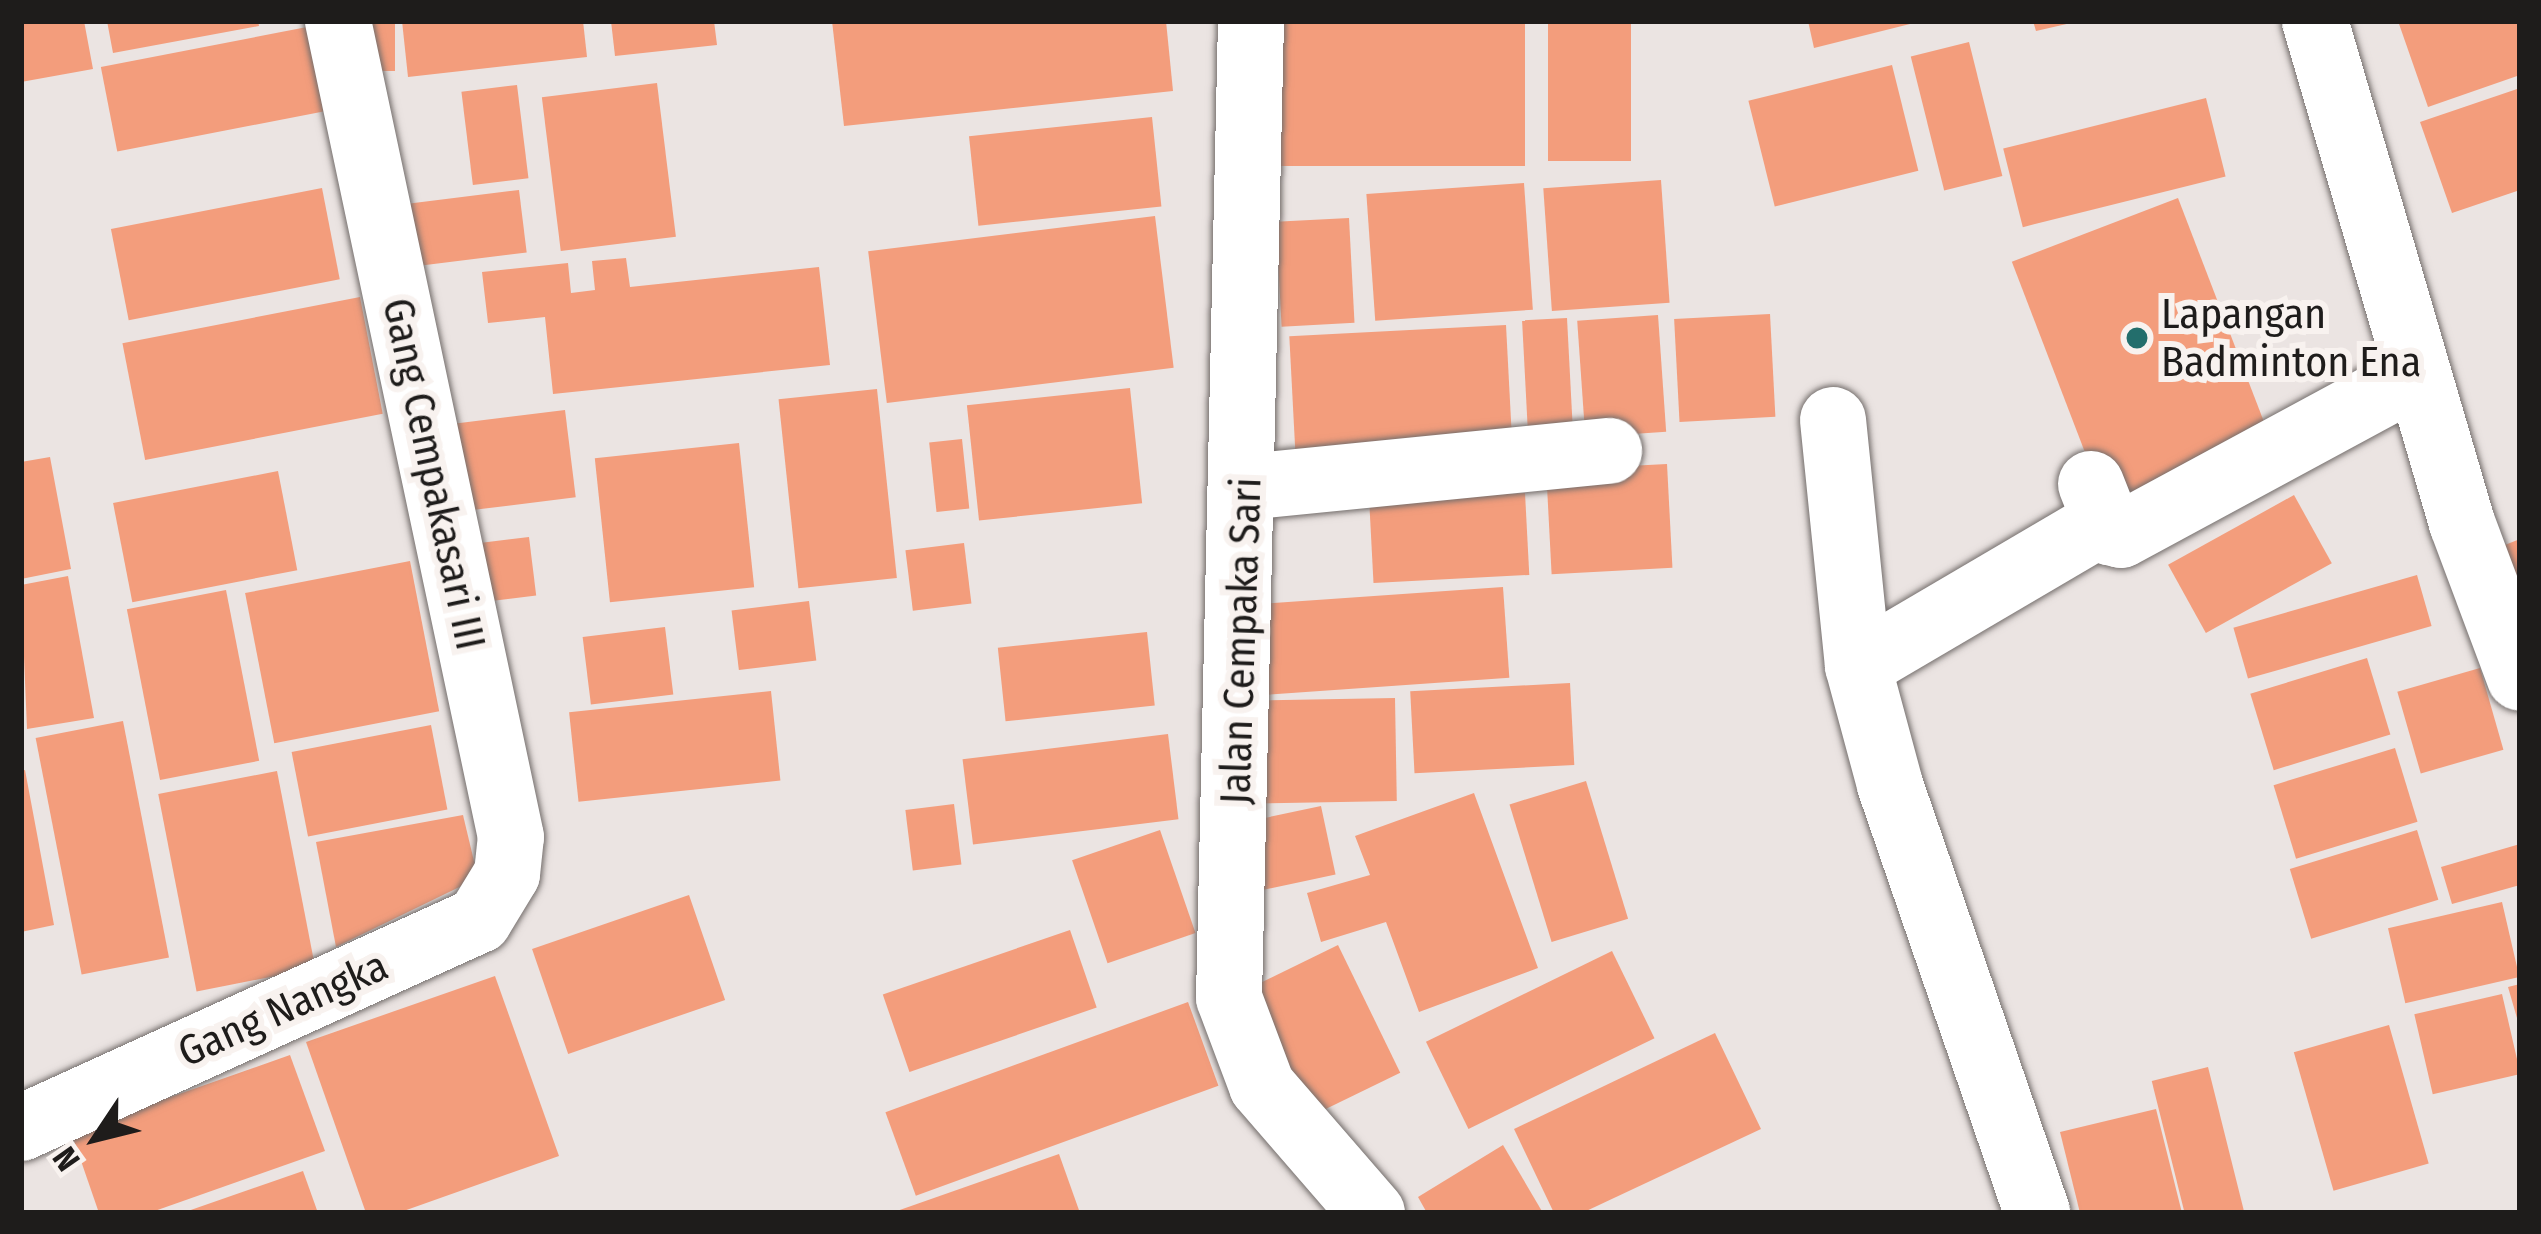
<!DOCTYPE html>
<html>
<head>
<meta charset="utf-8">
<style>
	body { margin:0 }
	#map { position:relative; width:2541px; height:1234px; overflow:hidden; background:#ebe4e2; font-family:"Fira Sans Condensed",sans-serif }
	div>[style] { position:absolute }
	.building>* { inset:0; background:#f39d7c; transform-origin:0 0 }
	.roads { filter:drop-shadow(0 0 3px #746e6c) drop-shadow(0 0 3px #746e6c) }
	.minor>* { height:66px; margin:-33px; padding:0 33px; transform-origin:33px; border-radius:33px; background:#fff }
	.dots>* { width:33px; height:33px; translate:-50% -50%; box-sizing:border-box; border:6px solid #f8f2ef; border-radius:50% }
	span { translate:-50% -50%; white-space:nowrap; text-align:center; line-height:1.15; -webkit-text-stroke:12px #f8f2ef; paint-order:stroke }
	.poi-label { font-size:42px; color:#1e1c1b }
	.left { translate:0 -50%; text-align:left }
	.street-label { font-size:42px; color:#1e1c1b }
	.frame { position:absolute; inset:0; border:24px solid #1e1c1b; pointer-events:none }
	.north { position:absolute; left:36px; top:1078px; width:120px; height:120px; -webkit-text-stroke:9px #f8f2ef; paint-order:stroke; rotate:235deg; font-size:33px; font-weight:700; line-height:48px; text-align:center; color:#1e1c1b }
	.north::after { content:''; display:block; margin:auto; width:42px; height:54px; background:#1e1c1b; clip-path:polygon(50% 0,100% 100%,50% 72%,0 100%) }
</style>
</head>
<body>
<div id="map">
	<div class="building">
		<div style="clip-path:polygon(21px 21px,84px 21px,93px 69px,21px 82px)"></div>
		<div style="clip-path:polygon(107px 21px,258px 21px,259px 26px,113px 53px)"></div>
		<div style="left:347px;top:21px;width:48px;height:50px"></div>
		<div style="clip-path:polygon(402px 21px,583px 21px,587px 57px,408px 77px)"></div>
		<div style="clip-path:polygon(611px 21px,714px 21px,717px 45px,615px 56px)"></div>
		<div style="clip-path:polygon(832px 21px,1166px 21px,1173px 91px,844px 126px)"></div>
		<div style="left:1268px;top:21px;width:257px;height:145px"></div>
		<div style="left:1548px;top:21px;width:83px;height:140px"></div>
		<div style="clip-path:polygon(1808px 21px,1914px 21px,1914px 23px,1814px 48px)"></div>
		<div style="clip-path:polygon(2033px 21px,2071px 21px,2071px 23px,2036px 31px)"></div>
		<div style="clip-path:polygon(2398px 21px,2520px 21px,2520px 75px,2428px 107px)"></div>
		<div style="left:307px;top:27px;width:86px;height:210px;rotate:79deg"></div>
		<div style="left:1969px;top:42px;width:138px;height:60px;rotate:76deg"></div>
		<div style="left:1892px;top:65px;width:109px;height:148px;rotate:76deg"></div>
		<div style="left:657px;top:83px;width:155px;height:116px;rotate:83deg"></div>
		<div style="left:517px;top:85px;width:94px;height:56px;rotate:83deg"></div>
		<div style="clip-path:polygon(2520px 88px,2520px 190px,2452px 213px,2420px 122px)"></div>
		<div style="left:2206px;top:98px;width:81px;height:209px;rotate:76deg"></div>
		<div style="left:1152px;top:117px;width:90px;height:184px;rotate:84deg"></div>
		<div style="left:1661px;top:180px;width:123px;height:118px;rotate:86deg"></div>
		<div style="left:1524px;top:183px;width:127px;height:158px;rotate:86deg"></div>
		<div style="left:322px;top:188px;width:93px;height:215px;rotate:79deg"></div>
		<div style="left:519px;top:190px;width:63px;height:116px;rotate:83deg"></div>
		<div style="left:2178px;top:198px;width:258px;height:178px;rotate:69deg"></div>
		<div style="left:1155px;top:216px;width:153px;height:289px;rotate:83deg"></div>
		<div style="left:1349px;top:218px;width:105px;height:73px;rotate:87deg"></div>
		<div style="clip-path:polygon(626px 258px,630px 287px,819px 267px,830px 365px,553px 394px,545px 317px,488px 323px,482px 272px,568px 263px,571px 293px,595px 290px,592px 261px)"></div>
		<div style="left:360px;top:297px;width:119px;height:242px;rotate:79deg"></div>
		<div style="left:1770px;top:314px;width:103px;height:96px;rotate:87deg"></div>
		<div style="left:1658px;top:315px;width:117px;height:81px;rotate:86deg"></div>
		<div style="left:1567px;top:318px;width:128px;height:45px;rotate:87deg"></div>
		<div style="left:1506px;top:325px;width:124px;height:217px;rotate:87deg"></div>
		<div style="left:1130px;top:388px;width:116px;height:164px;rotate:84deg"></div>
		<div style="left:877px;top:389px;width:190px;height:99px;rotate:84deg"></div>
		<div style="left:565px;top:410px;width:88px;height:112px;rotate:83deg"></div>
		<div style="left:962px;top:439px;width:70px;height:33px;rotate:84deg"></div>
		<div style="left:739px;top:443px;width:145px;height:145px;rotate:84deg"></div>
		<div style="clip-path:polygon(50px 457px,71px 569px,21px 579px,21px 462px)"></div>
		<div style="left:1667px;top:464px;width:104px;height:121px;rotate:87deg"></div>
		<div style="left:278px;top:471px;width:101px;height:168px;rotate:79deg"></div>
		<div style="left:1525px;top:493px;width:82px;height:156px;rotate:87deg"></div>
		<div style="left:2294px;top:495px;width:78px;height:144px;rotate:61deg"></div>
		<div style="left:529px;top:537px;width:59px;height:70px;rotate:83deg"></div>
		<div style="clip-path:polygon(2520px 539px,2520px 634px,2487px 552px)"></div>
		<div style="left:964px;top:543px;width:61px;height:59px;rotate:83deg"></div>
		<div style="left:410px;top:561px;width:153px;height:168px;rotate:79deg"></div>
		<div style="left:2417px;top:575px;width:53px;height:191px;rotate:74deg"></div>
		<div style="clip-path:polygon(68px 576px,94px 718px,27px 729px,21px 585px)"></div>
		<div style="left:1503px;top:587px;width:91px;height:247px;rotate:86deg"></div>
		<div style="left:226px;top:590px;width:174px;height:101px;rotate:79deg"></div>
		<div style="left:809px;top:601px;width:60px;height:78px;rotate:83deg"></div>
		<div style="left:665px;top:627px;width:68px;height:83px;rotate:83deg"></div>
		<div style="left:1147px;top:632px;width:74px;height:150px;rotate:84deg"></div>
		<div style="left:2367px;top:658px;width:80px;height:122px;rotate:73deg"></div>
		<div style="left:2480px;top:668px;width:85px;height:86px;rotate:74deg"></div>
		<div style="left:1570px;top:683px;width:82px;height:160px;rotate:87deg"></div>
		<div style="left:771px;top:691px;width:90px;height:203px;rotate:84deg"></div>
		<div style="left:1395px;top:698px;width:103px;height:139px;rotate:89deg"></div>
		<div style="left:123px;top:721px;width:241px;height:89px;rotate:79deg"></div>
		<div style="left:431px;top:725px;width:86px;height:142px;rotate:79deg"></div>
		<div style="left:1168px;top:734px;width:86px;height:207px;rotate:83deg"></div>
		<div style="left:2395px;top:748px;width:77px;height:127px;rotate:73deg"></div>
		<div style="clip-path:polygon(25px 770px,54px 925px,21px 932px,21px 771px)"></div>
		<div style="left:277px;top:771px;width:201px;height:121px;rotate:79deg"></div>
		<div style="left:1586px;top:781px;width:144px;height:80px;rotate:73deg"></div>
		<div style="clip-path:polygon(1474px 793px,1538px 968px,1419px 1012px,1386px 922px,1321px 942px,1307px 893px,1370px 875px,1355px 836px)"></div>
		<div style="left:954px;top:804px;width:61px;height:49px;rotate:83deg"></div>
		<div style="left:1321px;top:806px;width:70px;height:86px;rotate:78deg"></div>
		<div style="clip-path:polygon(463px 815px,478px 878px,336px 947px,316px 842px)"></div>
		<div style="left:1160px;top:830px;width:109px;height:93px;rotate:71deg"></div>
		<div style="left:2417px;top:830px;width:73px;height:133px;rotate:73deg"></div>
		<div style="clip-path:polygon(2520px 844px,2520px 885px,2452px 904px,2441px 867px)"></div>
		<div style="left:689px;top:895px;width:111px;height:166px;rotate:71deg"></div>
		<div style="left:2502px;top:902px;width:77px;height:117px;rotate:77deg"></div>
		<div style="left:1070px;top:930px;width:82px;height:198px;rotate:71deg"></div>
		<div style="left:1338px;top:945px;width:142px;height:100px;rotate:64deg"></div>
		<div style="left:1612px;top:951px;width:97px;height:207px;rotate:64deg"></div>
		<div style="clip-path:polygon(495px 976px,559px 1156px,398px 1213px,366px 1213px,306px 1042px)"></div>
		<div style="clip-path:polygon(2520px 984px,2520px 1025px,2519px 1025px,2508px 987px)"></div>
		<div style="left:2502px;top:994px;width:82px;height:90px;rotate:77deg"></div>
		<div style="left:1188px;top:1002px;width:89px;height:322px;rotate:70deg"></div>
		<div style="left:2389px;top:1025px;width:144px;height:99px;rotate:74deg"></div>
		<div style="clip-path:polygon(1715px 1033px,1761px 1129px,1582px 1213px,1554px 1213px,1514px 1129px)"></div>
		<div style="clip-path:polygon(290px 1055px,325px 1151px,149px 1213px,99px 1213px,71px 1132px)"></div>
		<div style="left:2208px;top:1067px;width:150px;height:58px;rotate:76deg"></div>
		<div style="clip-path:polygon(2156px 1109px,2182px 1213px,2080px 1213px,2060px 1132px)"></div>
		<div style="clip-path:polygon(1503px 1145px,1543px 1213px,1427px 1213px,1418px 1197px)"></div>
		<div style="clip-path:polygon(1059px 1154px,1080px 1213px,894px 1213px,894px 1212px)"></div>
		<div style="clip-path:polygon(303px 1171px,318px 1213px,185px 1213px,185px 1212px)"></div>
	</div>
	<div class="roads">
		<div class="minor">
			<div style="left:1251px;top:21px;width:977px;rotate:91.29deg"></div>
			<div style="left:1229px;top:998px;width:94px;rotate:69.4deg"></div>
			<div style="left:1262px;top:1086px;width:168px;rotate:49.1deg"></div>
			<div style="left:2315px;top:21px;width:523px;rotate:73.68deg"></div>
			<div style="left:2462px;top:523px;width:165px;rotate:69.5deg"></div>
			<div style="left:1833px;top:420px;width:247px;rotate:84.2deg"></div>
			<div style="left:1858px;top:666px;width:123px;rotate:74.9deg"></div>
			<div style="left:1890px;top:785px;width:453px;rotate:71deg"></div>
			<div style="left:2091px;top:484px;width:52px;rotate:68.4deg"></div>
			<div style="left:2110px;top:532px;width:11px;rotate:15deg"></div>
			<div style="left:2121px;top:535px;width:336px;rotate:-28.4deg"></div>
			<div style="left:1246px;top:487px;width:365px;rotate:-5.7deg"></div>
			<div style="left:1858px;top:666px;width:284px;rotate:-30.4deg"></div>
			<div style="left:21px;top:1128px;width:503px;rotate:-24.43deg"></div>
			<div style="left:479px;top:920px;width:54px;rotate:-58.7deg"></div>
			<div style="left:507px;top:874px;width:37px;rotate:-84deg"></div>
			<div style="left:511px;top:837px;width:834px;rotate:-101.97deg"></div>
		</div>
	</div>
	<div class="dots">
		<div style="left:2137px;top:338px;background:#236e6c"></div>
	</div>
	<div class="poi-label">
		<span class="left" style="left:2161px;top:338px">Lapangan<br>Badminton Ena</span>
	</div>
	<div class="street-label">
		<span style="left:434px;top:474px;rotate:78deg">Gang Cempakasari III</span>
		<span style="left:1241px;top:641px;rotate:-88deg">Jalan Cempaka Sari</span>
		<span style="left:283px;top:1009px;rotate:-24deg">Gang Nangka</span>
	</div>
	<div class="frame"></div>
	<div class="north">N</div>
</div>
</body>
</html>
